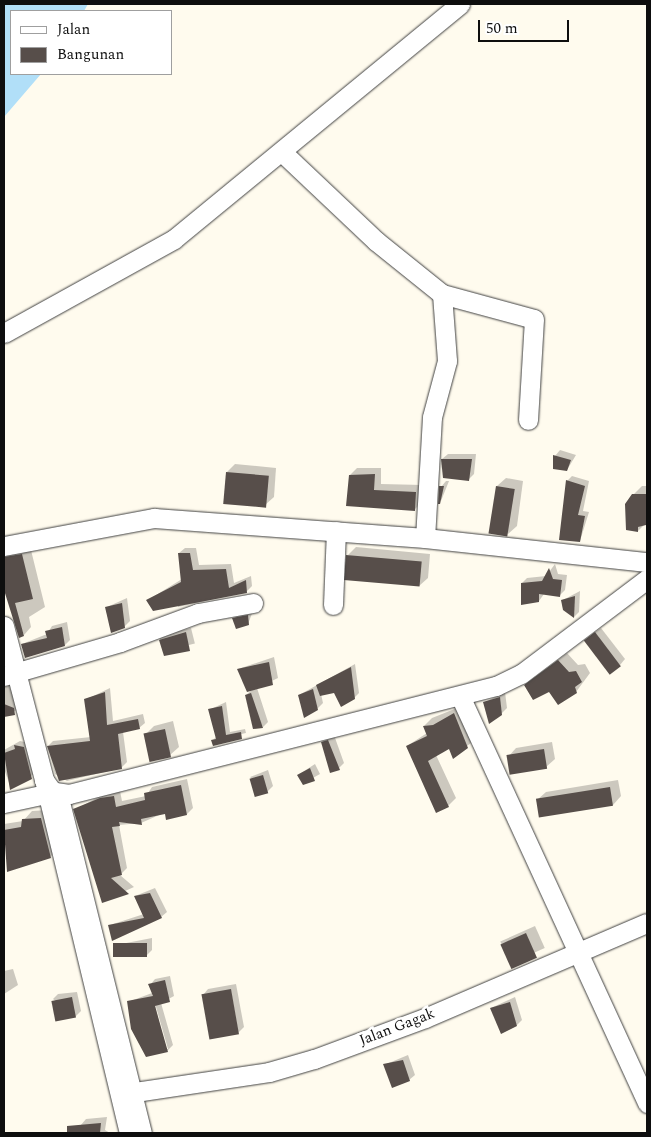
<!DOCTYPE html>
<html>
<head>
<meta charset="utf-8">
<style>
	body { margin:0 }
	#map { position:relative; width:651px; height:1137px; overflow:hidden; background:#fffbee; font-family:Spectral,serif }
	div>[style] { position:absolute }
	.water>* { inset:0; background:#b1dff8 }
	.shadow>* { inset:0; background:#0003; transform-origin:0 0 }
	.building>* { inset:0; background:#574e4a; transform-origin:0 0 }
	.roads { filter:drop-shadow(0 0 1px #414141) drop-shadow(0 0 1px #414141) }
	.minor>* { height:19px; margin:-9.5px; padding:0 9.5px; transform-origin:9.5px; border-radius:9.5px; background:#fff }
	span { translate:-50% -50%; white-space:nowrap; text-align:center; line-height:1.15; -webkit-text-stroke:5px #fff; paint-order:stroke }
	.street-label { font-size:15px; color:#0e0e0e }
	.frame { position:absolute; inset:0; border:5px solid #0e0e0e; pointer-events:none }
	.legend { position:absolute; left:10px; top:10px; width:162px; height:65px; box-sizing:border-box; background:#fff; border:1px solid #9f9f9f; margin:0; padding:6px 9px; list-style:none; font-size:15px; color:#0e0e0e }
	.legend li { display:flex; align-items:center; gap:10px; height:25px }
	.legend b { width:25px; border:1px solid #9f9f9f }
	.scale { position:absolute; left:478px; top:20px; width:91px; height:22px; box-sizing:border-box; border:2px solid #0e0e0e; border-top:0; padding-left:6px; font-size:15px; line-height:18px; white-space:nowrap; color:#0e0e0e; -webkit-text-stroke:4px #fff; paint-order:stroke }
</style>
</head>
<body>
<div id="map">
	<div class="water">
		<div style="clip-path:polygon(4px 4px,88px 4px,84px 11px,11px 11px,11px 74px,41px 74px,4px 117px)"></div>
	</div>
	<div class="shadow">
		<div style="clip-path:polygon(560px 450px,576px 455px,567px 470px,555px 456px)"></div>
		<div style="clip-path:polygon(448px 454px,476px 454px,474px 474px,468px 480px,442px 459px)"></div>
		<div style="clip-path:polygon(235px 464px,276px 468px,274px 497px,265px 505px,227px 472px)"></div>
		<div style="clip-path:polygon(357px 468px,381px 468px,381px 484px,423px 485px,422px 502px,415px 509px,347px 504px,350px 475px)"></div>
		<div style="clip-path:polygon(572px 476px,589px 481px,583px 511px,589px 512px,580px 541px,567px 481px)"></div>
		<div style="clip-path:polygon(506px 478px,523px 481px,517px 526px,508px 534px,497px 486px)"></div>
		<div style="clip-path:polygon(446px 481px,449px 481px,441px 501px,441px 487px)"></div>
		<div style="clip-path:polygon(642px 486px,647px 486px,647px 522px,638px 531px,633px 495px)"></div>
		<div style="clip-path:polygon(30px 546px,45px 607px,29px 617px,31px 627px,24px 635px,6px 593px,4px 554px)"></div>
		<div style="clip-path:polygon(356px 547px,430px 554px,428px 578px,419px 586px,348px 555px)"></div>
		<div style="clip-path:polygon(185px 548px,196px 548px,199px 565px,231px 564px,234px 583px,251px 576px,252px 586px,246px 592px,178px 607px,178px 603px,148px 600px,182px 579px,179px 553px)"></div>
		<div style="clip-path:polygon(555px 564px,558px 574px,567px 575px,565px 590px,559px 596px,544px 594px,539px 601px,522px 583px,527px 578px,546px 576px)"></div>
		<div style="clip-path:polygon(580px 591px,579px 612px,574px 617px,563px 600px)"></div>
		<div style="clip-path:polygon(127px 598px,130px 621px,124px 627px,107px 607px)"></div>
		<div style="clip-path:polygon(253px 611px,248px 624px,234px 619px,239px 613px)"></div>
		<div style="clip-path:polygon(67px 622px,70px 640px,65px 645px,22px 644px,47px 634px,52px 626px)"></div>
		<div style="left:191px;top:628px;width:16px;height:33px;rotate:76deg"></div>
		<div style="clip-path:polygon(601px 628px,625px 659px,620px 665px,591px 635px)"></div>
		<div style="clip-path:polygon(567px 653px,578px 665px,585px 664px,590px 673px,576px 692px,525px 685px)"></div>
		<div style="clip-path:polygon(274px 657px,278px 678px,257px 688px,268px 722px,263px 727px,246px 695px,253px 689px,238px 669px)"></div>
		<div style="clip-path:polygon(355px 664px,359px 693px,354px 698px,335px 691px,321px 694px,323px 703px,317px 709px,299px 695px)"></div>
		<div style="clip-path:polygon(9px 686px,20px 709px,4px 715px,4px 687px)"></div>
		<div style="clip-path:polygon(110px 688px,113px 721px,143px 714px,145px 723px,139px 728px,123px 732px,127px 762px,121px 768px,67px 781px,55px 774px,48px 746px,53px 741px,91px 737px,85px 700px)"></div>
		<div style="clip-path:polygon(505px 692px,507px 708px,501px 714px,485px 702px)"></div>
		<div style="clip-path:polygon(226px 702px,230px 732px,245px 729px,246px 733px,213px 740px,217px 736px,209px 710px)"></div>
		<div style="clip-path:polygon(462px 706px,476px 739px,453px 757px,449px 748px,436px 755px,456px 798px,448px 806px,407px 746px,427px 733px,424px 726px,432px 718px)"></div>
		<div style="clip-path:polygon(173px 721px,179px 747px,170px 755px,145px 735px,154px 726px)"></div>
		<div style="clip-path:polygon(334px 735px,344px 763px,339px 768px,322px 742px)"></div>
		<div style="clip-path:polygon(20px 741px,29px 743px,36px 773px,11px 788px,4px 769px,4px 750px)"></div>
		<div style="clip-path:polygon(552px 742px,555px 759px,546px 767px,508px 757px,516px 748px)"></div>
		<div style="clip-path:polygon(315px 764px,320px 774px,304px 783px,298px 775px)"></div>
		<div style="clip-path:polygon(268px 770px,273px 786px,267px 792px,250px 777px)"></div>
		<div style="clip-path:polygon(187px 779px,193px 808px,187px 814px,166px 812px,141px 823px,119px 825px,127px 868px,120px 875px,134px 887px,103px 901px,75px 810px,107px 792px,120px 791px,122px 801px,146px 796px,152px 787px)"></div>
		<div style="clip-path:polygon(618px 780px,621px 796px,613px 805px,537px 800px,546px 792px)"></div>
		<div style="clip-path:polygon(48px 810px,59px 848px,50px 857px,8px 870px,4px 824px,23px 821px,32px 811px)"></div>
		<div style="clip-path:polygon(155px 888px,167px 912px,161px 917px,110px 925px,144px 914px,135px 896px)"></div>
		<div style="left:535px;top:926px;width:24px;height:38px;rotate:66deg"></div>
		<div style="clip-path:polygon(152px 938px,152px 950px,147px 955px,115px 949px,121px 944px)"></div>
		<div style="clip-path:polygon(13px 969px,18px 985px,4px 994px,4px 971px)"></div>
		<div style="clip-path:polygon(evenodd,170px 976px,174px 996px,161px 1003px,173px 1045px,167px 1051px,128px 1002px,152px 993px,150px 985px,155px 979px,170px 976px,154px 1000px,168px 1049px,165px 1049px,154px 1000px)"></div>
		<div style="clip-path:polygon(236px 984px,244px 1027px,238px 1033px,203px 995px,208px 989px)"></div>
		<div style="clip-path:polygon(77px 992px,81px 1011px,75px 1017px,53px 999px,58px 994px)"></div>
		<div style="clip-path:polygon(515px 997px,522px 1020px,517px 1025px,491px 1008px)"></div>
		<div style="clip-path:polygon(408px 1055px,415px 1075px,409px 1080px,384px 1065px)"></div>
		<div style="clip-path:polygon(107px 1117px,105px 1130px,110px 1133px,74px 1133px,86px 1119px)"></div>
	</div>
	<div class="building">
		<div style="clip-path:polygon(553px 455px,571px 460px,567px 471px,553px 469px)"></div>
		<div style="clip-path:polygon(441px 459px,472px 459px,469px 481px,443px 478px)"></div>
		<div style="left:226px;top:472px;width:43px;height:32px;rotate:5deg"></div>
		<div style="clip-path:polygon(375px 474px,374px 490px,416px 492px,415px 511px,346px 506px,349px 475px)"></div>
		<div style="clip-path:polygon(566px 480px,585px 486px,578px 515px,585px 516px,580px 542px,559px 540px)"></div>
		<div style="clip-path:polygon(439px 486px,444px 486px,440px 504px,438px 504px)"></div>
		<div style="left:496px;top:486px;width:19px;height:48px;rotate:9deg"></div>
		<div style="clip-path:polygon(632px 494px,647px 494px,646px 525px,638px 527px,638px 532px,626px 530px,625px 504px)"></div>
		<div style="clip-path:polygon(178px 553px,190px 553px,193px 570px,226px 569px,229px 588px,246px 580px,247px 593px,153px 611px,146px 600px,181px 582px)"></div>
		<div style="clip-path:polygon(22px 554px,33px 599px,15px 603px,24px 636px,19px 638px,4px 590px,4px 557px)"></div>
		<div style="left:346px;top:555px;width:76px;height:25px;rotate:5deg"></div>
		<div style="clip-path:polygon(549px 568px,553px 579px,562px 580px,560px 597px,539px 594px,539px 602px,521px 605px,521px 583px,542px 581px)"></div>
		<div style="clip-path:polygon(575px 596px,574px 618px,563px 610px,561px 600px)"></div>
		<div style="clip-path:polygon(122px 603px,125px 628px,111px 633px,105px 607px)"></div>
		<div style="clip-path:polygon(248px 615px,249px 625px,236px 629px,232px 618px)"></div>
		<div style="clip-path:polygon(62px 627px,65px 646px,25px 658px,21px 644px,47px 638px,45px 631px)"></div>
		<div style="clip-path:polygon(186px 632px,190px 651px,164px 656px,159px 640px)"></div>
		<div style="left:595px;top:632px;width:43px;height:14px;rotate:53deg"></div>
		<div style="clip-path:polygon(558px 660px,569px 672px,576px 671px,582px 682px,575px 687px,577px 693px,558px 705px,549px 692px,533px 700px,524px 685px)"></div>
		<div style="clip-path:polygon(269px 662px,273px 685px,247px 692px,237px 669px)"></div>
		<div style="clip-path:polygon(351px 667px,355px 699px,341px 707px,334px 693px,320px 696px,316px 685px)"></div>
		<div style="clip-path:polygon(313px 689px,318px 710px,304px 718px,298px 695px)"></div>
		<div style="clip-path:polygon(105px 692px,107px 725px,138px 719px,140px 729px,118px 734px,122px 769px,59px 781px,47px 746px,90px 741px,84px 699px)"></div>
		<div style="clip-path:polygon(251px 693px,263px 728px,253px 729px,245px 695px)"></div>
		<div style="clip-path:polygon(500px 697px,502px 715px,489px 724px,483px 702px)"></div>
		<div style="clip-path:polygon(4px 704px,14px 708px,15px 715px,4px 717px)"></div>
		<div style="clip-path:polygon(222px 706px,226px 735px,241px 732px,242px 739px,213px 746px,211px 740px,216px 739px,208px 709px)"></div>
		<div style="clip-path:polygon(454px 713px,468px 748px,453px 759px,449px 749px,428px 761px,449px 807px,436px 813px,406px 746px,427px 736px,423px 726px,433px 725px)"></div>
		<div style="left:165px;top:729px;width:29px;height:22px;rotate:78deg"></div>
		<div style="clip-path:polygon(328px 740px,340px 770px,330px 773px,321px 742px)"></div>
		<div style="clip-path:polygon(14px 745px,24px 747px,32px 779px,10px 790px,4px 753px,15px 749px)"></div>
		<div style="left:544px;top:749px;width:20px;height:38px;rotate:81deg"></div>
		<div style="clip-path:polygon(310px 768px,315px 781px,303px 785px,297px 775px)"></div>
		<div style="left:263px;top:775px;width:19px;height:14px;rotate:74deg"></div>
		<div style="clip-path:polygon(181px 785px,187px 815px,166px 820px,165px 814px,141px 819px,142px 825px,119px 822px,120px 826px,112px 827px,122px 875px,111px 878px,129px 894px,102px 903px,73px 809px,100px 798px,114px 796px,116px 807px,145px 800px,144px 793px)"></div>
		<div style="left:610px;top:787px;width:19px;height:75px;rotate:81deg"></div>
		<div style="clip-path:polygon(41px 818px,51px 858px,7px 872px,4px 830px,21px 827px,22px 819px)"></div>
		<div style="clip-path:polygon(150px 893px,162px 918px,112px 941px,108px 925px,144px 918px,134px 896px)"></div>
		<div style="left:526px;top:933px;width:27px;height:28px;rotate:66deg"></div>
		<div style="left:147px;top:943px;width:14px;height:34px;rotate:90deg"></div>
		<div style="clip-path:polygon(165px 980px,170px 1002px,155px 1006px,168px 1052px,146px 1057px,131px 1029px,127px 1001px,153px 996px,148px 984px)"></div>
		<div style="left:231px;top:989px;width:46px;height:30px;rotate:80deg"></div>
		<div style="left:72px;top:997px;width:21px;height:21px;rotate:79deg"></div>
		<div style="clip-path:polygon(510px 1002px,517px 1026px,501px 1034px,490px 1008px)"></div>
		<div style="clip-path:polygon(403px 1060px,410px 1081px,392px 1088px,383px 1064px)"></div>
		<div style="clip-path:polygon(101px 1123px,100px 1133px,67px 1133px,67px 1126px)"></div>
	</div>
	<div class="roads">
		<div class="minor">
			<div style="left:283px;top:153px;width:128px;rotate:43.4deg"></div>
			<div style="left:376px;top:241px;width:85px;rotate:38.8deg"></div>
			<div style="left:442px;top:294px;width:67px;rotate:85.7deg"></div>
			<div style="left:447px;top:361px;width:58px;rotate:105deg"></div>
			<div style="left:432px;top:417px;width:121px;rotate:93.3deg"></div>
			<div style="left:442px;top:294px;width:95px;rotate:15.2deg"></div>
			<div style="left:534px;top:319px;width:101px;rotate:93.4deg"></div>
			<div style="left:4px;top:333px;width:194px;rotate:-28.9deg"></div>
			<div style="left:174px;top:239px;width:370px;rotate:-39.4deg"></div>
			<div style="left:4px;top:546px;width:153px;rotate:-10.6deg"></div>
			<div style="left:154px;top:518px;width:272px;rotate:4.2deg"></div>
			<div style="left:425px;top:538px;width:223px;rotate:6.2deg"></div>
			<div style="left:333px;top:605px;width:74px;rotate:-87.7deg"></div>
			<div style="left:4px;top:626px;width:159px;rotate:75.4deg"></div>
			<div style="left:4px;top:676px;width:121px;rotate:-16.3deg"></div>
			<div style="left:120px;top:642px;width:83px;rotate:-20.4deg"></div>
			<div style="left:198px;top:613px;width:56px;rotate:-10.3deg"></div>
			<div style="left:461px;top:698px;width:446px;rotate:65.3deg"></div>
			<div style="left:4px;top:803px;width:52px;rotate:-12.2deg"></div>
			<div style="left:55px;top:792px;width:14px;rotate:8deg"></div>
			<div style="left:69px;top:794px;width:440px;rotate:-14.2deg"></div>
			<div style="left:496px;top:686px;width:28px;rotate:-26deg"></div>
			<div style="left:521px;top:674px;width:158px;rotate:-37deg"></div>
			<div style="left:135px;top:1092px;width:135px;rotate:-8.5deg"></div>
			<div style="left:269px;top:1072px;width:47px;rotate:-16.1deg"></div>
			<div style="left:314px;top:1059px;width:118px;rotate:-20.3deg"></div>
			<div style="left:425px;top:1018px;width:241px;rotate:-23.2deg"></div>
			<div style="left:129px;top:1133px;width:363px;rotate:-103.5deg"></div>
			<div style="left:44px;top:780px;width:27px;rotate:54deg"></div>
			<div style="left:60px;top:802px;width:341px;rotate:76.1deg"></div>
		</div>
	</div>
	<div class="street-label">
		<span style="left:397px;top:1027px;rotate:-21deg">Jalan Gagak</span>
	</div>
	<div class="frame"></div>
	<ul class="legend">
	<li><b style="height:6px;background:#fff"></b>Jalan</li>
	<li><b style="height:14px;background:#574e4a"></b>Bangunan</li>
	</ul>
	<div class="scale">50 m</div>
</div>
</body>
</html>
